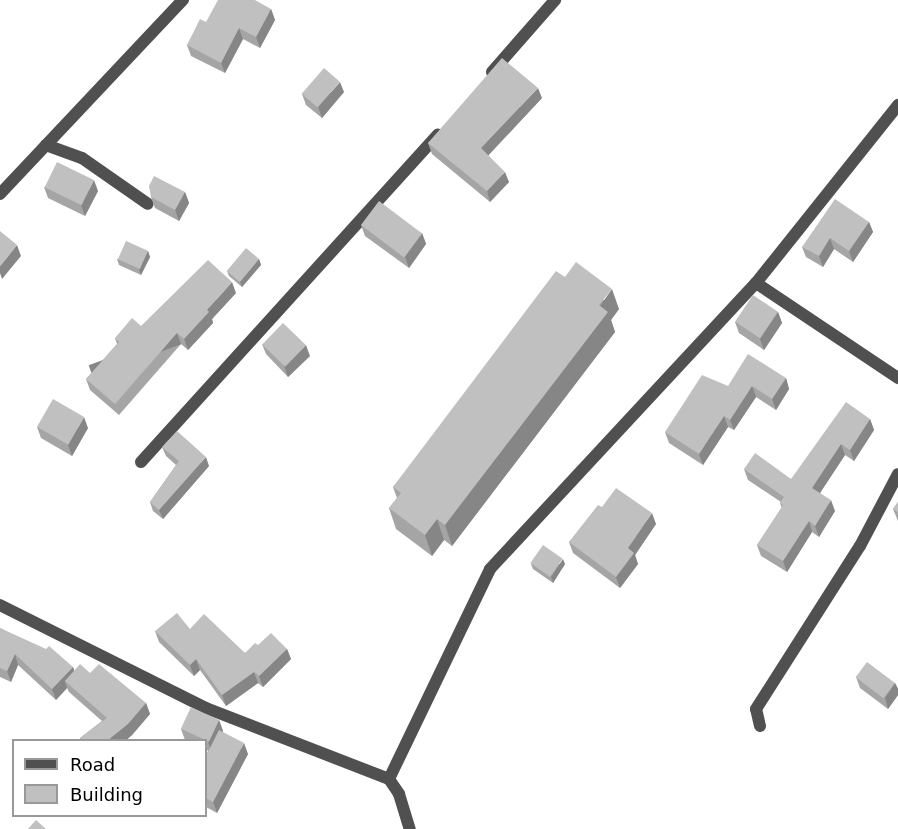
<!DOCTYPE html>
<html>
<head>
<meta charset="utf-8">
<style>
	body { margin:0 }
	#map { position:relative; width:898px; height:829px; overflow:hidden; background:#fff; font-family:"DejaVu Sans",sans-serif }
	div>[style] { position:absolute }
	.street>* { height:12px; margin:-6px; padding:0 6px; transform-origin:6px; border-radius:6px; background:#505050 }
	.wall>* { inset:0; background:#a5a5a5 }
	.shaded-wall>* { inset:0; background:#868686; transform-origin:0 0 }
	.building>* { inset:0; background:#c0c0c0; transform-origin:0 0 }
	span { translate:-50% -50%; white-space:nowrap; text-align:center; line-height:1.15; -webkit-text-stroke:6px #fff; paint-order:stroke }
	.legend { position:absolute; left:12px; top:739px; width:195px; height:78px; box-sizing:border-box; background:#fff; border:2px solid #999; margin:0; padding:8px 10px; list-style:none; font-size:18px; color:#000 }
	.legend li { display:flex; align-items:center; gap:12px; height:30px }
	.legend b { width:30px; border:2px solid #999 }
</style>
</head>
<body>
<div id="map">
	<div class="street">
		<div style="left:492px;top:72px;width:96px;rotate:-48.8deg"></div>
		<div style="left:46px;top:145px;width:38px;rotate:20deg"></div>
		<div style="left:82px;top:158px;width:80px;rotate:34.9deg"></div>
		<div style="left:0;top:194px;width:267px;rotate:-46.7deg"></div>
		<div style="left:756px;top:283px;width:171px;rotate:33.8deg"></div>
		<div style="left:141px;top:462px;width:442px;rotate:-47.8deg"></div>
		<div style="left:0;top:605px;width:230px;rotate:26.6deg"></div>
		<div style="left:206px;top:708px;width:196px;rotate:21.2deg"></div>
		<div style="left:389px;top:779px;width:18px;rotate:56deg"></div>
		<div style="left:399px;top:794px;width:37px;rotate:73deg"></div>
		<div style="left:760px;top:726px;width:17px;rotate:-103deg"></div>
		<div style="left:756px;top:709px;width:193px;rotate:-57.5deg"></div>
		<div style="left:860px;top:546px;width:81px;rotate:-62.2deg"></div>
		<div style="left:389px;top:779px;width:233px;rotate:-64.3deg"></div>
		<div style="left:490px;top:569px;width:391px;rotate:-47.1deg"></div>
		<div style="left:756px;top:283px;width:228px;rotate:-51.4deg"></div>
	</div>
	<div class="wall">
		<div style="clip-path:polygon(271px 9px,275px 20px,260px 48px,243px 39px,225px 73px,191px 56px,187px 45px,206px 22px)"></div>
		<div style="clip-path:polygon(344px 92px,322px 118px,306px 105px,302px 94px)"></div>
		<div style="clip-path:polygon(542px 98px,488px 155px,509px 182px,490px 202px,432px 154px,428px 143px)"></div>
		<div style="clip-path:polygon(44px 187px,98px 191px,85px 216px,48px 198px)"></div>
		<div style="clip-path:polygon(185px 192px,189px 203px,179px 221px,155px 208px,151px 197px)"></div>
		<div style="clip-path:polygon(869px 222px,873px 232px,853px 262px,834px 249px,823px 267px,806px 257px,802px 247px)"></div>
		<div style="clip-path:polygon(361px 225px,422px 233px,426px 244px,409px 268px,365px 236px)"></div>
		<div style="clip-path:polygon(148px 251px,150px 257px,141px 275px,119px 265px,117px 259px)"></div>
		<div style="clip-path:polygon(259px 259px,261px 265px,242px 287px,229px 276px,227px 271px)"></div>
		<div style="clip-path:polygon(565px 277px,619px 309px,611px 320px,615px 332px,452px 546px,444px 540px,432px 556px,396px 529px,389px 508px,397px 498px,393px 487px)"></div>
		<div style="clip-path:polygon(236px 293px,212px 319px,213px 323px,188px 350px,181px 344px,119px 415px,90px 390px,86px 379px,117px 344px,115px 338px,141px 326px)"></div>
		<div style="clip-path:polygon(778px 312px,782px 323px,764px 350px,739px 333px,735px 322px)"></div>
		<div style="clip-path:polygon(262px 344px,310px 356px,288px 377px,266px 354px)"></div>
		<div style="clip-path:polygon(786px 378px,789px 389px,776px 410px,756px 397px,734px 430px,728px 427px,703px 465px,669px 443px,665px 432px,728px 386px)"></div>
		<div style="clip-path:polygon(870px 419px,874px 430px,854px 461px,845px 455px,820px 493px,835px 511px,819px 537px,812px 532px,787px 572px,761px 556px,757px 545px,782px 508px,780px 503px,781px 502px,748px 480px,744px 469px,791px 479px)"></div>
		<div style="clip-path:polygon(37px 427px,88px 428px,72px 456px,41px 438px)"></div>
		<div style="clip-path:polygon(162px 447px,209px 466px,163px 519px,153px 511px,150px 502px,176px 465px,166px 456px)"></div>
		<div style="clip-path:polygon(898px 502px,898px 521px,893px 509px)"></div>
		<div style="clip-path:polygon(602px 507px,656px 524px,635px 555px,638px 564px,620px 588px,573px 553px,569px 542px)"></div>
		<div style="clip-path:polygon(531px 564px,565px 564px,553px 583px,533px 569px)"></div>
		<div style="clip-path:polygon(0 628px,73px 667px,74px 671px,90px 673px,146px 703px,150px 714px,132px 735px,125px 741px,81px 741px,80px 738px,102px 721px,69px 692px,67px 688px,56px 700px,18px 665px,11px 682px,0 677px)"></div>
		<div style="clip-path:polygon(190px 629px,245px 653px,258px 645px,287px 649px,291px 659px,263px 687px,258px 683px,226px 706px,200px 670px,194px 676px,159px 642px,155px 631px)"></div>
		<div style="clip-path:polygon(856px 677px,895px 683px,898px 689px,898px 695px,888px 709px,860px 688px)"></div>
		<div style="clip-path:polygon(219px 720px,223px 731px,222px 732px,248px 754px,217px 813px,206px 807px,206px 756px,208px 751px,206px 749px,206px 741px,185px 740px,181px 729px)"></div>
	</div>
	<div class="shaded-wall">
		<div style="clip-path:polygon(271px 9px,275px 20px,260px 48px,256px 37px)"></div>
		<div style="clip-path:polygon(239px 28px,243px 39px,225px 73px,221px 63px)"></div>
		<div style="clip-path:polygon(340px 82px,344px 92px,322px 118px,318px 107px)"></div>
		<div style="clip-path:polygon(538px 88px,542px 98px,485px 159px,481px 148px)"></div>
		<div style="clip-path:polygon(505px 172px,509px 182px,490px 202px,487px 191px)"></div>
		<div style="clip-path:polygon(94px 180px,98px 191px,85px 216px,81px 205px)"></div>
		<div style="clip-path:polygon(185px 192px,189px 203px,179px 221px,175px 210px)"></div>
		<div style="clip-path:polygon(869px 222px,873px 232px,853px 262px,849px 251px)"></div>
		<div style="clip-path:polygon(422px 233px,426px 244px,409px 268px,405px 257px)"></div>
		<div style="clip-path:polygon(830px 238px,834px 249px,823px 267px,819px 256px)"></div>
		<div style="clip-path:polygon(17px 245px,21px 256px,2px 279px,0 273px,0 266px)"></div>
		<div style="clip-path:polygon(148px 251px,150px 257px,141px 275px,139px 270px)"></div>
		<div style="clip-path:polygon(259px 259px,261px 265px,242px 287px,240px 282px)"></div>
		<div style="clip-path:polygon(232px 282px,236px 293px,212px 319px,213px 323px,188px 350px,184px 339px,207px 310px)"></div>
		<div style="clip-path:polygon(612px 289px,619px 309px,611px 320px,615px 332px,452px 546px,445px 525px)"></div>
		<div style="clip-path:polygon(778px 312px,782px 323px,764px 350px,760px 339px)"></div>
		<div style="left:177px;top:333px;width:12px;height:94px;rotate:70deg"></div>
		<div style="clip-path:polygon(306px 345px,310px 356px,288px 377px,284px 366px)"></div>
		<div style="clip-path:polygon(786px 378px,789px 389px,776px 410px,772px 399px)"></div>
		<div style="clip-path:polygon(752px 386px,756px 397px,734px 430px,730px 420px)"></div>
		<div style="clip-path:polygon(724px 416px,728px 427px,703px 465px,699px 454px)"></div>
		<div style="clip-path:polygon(84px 417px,88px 428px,72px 456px,68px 445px)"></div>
		<div style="clip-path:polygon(870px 419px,874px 430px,854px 461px,850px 450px)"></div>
		<div style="clip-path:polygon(841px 444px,845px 455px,816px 499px,812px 488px)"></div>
		<div style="clip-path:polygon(206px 457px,209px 466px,163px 519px,159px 510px)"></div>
		<div style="clip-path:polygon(831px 500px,835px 511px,819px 537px,815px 526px)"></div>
		<div style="clip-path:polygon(652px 513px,656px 524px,635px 555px,638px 564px,620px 588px,616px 577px,628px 548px)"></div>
		<div style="clip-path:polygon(437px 519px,444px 540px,432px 556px,425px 535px)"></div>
		<div style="clip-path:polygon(809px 521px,812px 532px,787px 572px,783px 561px)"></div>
		<div style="clip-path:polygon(563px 559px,565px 564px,553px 583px,551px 577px)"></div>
		<div style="clip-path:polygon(287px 649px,291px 659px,263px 687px,259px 676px)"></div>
		<div style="clip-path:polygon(15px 654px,18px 665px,11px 682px,7px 671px)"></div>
		<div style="clip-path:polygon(196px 659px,200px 670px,194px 676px,190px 665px)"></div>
		<div style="clip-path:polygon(73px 667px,77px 678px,65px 681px,67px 688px,56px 700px,52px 689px)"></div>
		<div style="clip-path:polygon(254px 672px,258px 683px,226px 706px,222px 695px)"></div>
		<div style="clip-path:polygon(895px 683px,898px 689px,898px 695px,888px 709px,885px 698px)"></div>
		<div style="clip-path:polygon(146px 703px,150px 714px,132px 735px,125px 741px,107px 741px)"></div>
		<div style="clip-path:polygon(219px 720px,223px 731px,212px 753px,208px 742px)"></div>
		<div style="clip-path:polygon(244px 743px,248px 754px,217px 813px,213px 802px)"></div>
	</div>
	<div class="building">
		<div style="clip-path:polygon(218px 0,255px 0,271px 9px,256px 37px,239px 28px,221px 63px,187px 45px,200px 19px,206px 22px)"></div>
		<div style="clip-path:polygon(502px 58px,538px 88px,481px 148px,505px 172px,487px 191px,428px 143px)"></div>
		<div style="left:324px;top:68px;width:21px;height:34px;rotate:41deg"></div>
		<div style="left:57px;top:162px;width:41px;height:28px;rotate:26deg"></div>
		<div style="clip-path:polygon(154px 176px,185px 192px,175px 210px,151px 197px,149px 186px)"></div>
		<div style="clip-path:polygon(835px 199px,869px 222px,849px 251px,830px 238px,819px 256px,802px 247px)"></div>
		<div style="left:379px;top:201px;width:54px;height:30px;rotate:37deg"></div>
		<div style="clip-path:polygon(0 231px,17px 245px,0 266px)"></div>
		<div style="left:126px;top:241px;width:24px;height:20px;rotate:24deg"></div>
		<div style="left:246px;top:248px;width:17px;height:30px;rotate:40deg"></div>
		<div style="clip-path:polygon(208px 260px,232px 282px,207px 310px,209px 312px,184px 339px,177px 333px,115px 404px,86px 379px,119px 342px,115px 338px,132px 318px,141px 326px)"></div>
		<div style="clip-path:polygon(576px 262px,612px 289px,599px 305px,608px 312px,445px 525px,437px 519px,425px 535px,389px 508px,401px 493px,393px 487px,556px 271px,565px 277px)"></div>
		<div style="left:753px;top:295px;width:30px;height:32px;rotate:34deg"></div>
		<div style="left:283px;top:323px;width:32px;height:30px;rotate:44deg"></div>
		<div style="clip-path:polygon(748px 354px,786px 378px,772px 399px,752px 386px,730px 420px,724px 416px,699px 454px,665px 432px,702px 375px,728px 386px)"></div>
		<div style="left:53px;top:399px;width:36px;height:32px;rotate:30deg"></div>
		<div style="clip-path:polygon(846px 402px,870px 419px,850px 450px,841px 444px,812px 488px,831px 500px,815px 526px,809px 521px,783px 561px,757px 545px,783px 505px,780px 503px,784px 497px,744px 469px,755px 453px,791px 479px)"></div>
		<div style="clip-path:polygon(177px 431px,206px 457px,159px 510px,150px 502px,179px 461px,162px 447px)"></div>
		<div style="clip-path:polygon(616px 488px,652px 513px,628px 548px,634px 553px,616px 577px,569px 542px,598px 505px,602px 507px)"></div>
		<div style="clip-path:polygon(898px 502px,898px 512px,893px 509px)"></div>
		<div style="left:543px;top:545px;width:24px;height:22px;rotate:35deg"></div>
		<div style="clip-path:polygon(177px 613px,190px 629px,204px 614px,245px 653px,255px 643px,258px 645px,271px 633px,287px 649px,259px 676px,254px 672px,222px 695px,196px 659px,190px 665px,155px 631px)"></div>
		<div style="clip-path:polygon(0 628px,46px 649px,49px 646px,73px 667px,52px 689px,15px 654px,7px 671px,0 668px)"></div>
		<div style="left:867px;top:662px;width:35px;height:19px;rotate:37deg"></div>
		<div style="clip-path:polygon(80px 664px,90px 673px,99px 664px,146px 703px,128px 724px,107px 741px,82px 741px,80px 738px,107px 718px,65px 681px)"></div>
		<div style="left:191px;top:707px;width:31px;height:24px;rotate:25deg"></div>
		<div style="clip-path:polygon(219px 730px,244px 743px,213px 802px,206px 798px,206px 756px)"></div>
		<div style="clip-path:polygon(36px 820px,46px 829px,28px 829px)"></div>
	</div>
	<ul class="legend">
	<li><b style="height:8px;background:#505050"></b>Road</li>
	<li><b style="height:16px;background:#c0c0c0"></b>Building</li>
	</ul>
</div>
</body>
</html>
